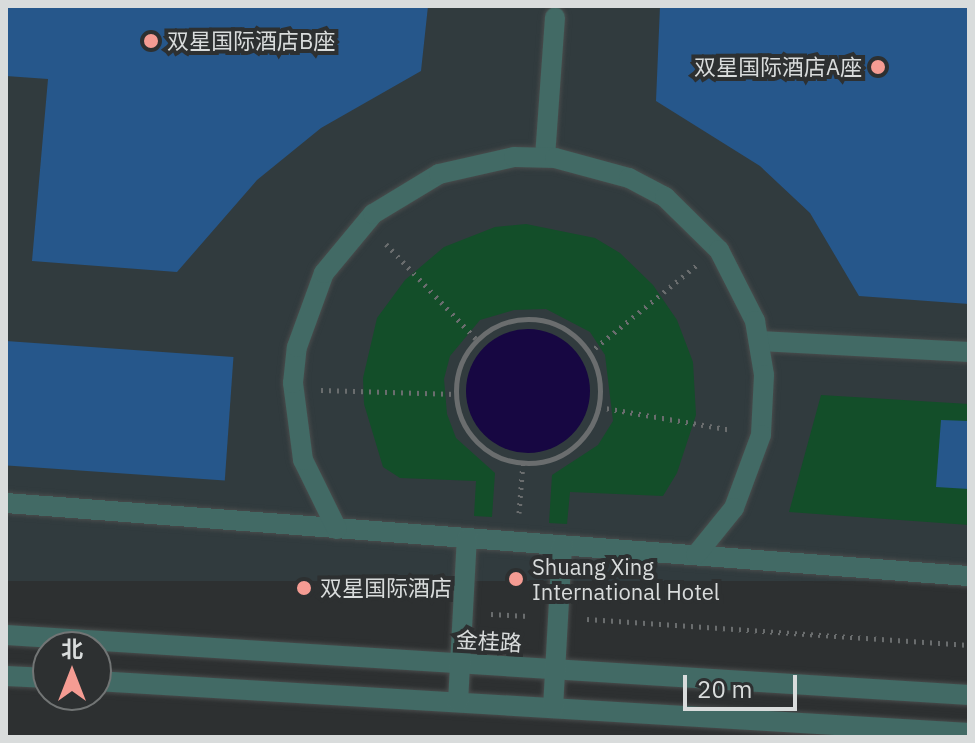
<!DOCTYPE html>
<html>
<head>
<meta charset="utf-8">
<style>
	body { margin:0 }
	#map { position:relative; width:975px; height:743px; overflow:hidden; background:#2d3031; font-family:"IBM Plex Sans","Noto Sans SC",sans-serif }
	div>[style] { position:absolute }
	.built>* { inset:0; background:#313b3e; transform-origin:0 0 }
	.green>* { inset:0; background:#134e29 }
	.water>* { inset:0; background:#170742 }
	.round { border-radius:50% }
	.building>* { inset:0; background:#26578b; transform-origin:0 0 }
	.path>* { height:5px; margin-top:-2.5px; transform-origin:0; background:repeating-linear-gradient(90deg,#6a6d6e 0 2px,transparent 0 8px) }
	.path>.ring { margin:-2.5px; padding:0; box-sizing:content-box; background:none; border:5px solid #6a6d6e; border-radius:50% }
	.roads { filter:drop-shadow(0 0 2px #494c4c) drop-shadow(0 0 2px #494c4c) }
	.minor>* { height:20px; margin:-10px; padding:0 10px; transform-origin:10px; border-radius:10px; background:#426a65 }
	.dots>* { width:22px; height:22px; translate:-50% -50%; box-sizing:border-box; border:4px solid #2d3031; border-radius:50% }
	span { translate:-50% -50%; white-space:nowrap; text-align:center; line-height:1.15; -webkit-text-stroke:8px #2d3031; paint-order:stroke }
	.poi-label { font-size:22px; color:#d9dcdc }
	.left { translate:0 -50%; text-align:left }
	.right { translate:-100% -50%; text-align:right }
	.street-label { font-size:22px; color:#d9dcdc }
	.frame { position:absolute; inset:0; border:8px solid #d9dcdc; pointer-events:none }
	.north { position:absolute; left:32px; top:631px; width:80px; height:80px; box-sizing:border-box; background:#2d3031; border:2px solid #727575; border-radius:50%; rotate:0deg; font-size:22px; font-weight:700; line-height:32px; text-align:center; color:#d9dcdc }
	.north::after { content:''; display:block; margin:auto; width:28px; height:36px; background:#f59c93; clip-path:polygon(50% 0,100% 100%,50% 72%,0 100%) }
	.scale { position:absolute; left:683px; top:675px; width:114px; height:36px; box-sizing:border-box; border:4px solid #d9dcdc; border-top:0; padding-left:10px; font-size:24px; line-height:28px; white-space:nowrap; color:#d9dcdc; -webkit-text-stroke:6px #2d3031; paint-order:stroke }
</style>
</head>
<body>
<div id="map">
	<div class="built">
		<div style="left:6px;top:6px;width:963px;height:575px"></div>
	</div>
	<div class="green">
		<div style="clip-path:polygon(526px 224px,595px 238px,620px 253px,653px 285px,677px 320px,693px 362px,696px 415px,677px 473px,663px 496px,570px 492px,567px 524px,549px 523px,552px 475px,598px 445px,613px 421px,605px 355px,590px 332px,546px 309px,514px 310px,480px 320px,450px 356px,444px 379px,447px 414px,456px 438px,495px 473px,492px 517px,474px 516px,476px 481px,400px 478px,383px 467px,364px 404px,363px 378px,377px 318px,405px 280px,444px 247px,495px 227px)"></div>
		<div style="clip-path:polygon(821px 395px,969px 404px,969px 525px,789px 512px)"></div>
	</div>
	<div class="water">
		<div class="round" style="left:466px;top:329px;width:124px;height:124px"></div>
	</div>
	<div class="building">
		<div style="clip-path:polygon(6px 6px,428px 6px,421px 71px,321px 128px,257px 180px,177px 272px,32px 261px,48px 79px,6px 76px)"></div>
		<div style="clip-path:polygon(660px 6px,969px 6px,969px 304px,859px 296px,810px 213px,760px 166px,656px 101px)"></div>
		<div style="left:6px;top:341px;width:228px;height:124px;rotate:4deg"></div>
		<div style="clip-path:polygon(941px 420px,969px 421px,969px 489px,936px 487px)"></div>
	</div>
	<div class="path">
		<div style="left:386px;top:244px;width:131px;rotate:46.5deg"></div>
		<div class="ring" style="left:456px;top:319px;width:139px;height:139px"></div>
		<div style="left:589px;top:353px;width:139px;rotate:-39.2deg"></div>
		<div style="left:321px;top:390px;width:135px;rotate:1.7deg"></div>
		<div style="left:599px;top:407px;width:135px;rotate:9.8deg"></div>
		<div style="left:519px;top:513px;width:51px;rotate:-85.5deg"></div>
		<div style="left:491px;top:614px;width:38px;rotate:3deg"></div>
		<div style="left:587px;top:619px;width:383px;rotate:3.9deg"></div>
	</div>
	<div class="roads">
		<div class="minor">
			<div style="left:545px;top:157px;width:140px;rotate:-85.9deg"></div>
			<div style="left:760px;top:341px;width:209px;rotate:3deg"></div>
			<div style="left:6px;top:503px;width:966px;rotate:4.34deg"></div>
			<div style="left:337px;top:529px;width:77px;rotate:-116.2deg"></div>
			<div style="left:303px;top:460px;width:78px;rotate:-97.4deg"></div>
			<div style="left:293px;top:383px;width:36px;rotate:-84deg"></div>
			<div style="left:297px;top:347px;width:79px;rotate:-70deg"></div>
			<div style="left:324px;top:273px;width:77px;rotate:-50.3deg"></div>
			<div style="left:373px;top:214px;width:77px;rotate:-31.2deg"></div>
			<div style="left:439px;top:174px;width:77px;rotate:-12.8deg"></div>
			<div style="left:514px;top:157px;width:41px;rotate:1.4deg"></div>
			<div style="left:555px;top:158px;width:77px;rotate:15.1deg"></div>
			<div style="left:629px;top:178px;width:41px;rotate:27.8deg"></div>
			<div style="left:665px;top:197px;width:76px;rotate:44.5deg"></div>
			<div style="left:719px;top:250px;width:80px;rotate:63.1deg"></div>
			<div style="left:755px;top:321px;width:55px;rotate:80.5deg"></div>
			<div style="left:764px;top:375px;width:60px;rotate:92.9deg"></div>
			<div style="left:761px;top:435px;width:78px;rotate:110.3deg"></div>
			<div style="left:734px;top:508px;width:60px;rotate:129deg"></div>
			<div style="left:6px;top:635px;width:965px;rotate:3.57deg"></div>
			<div style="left:6px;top:676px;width:42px;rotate:2.7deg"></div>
			<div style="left:96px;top:681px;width:875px;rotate:3.41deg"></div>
			<div style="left:458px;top:702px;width:164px;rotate:-86.9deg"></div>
			<div style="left:553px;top:708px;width:163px;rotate:-86.8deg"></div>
		</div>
	</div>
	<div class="dots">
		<div style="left:151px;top:41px;background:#f59c93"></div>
		<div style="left:878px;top:67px;background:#f59c93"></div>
		<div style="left:516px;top:579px;background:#f59c93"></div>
		<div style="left:304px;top:588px;background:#f59c93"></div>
	</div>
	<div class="poi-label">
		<span class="left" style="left:167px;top:41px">双星国际酒店B座</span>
		<span class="right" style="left:862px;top:67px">双星国际酒店A座</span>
		<span class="left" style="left:532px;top:579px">Shuang Xing<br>International Hotel</span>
		<span class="left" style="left:320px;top:588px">双星国际酒店</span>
	</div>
	<div class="street-label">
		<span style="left:489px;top:641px;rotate:3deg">金桂路</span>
	</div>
	<div class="frame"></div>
	<div class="north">北</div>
	<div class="scale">20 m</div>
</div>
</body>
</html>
